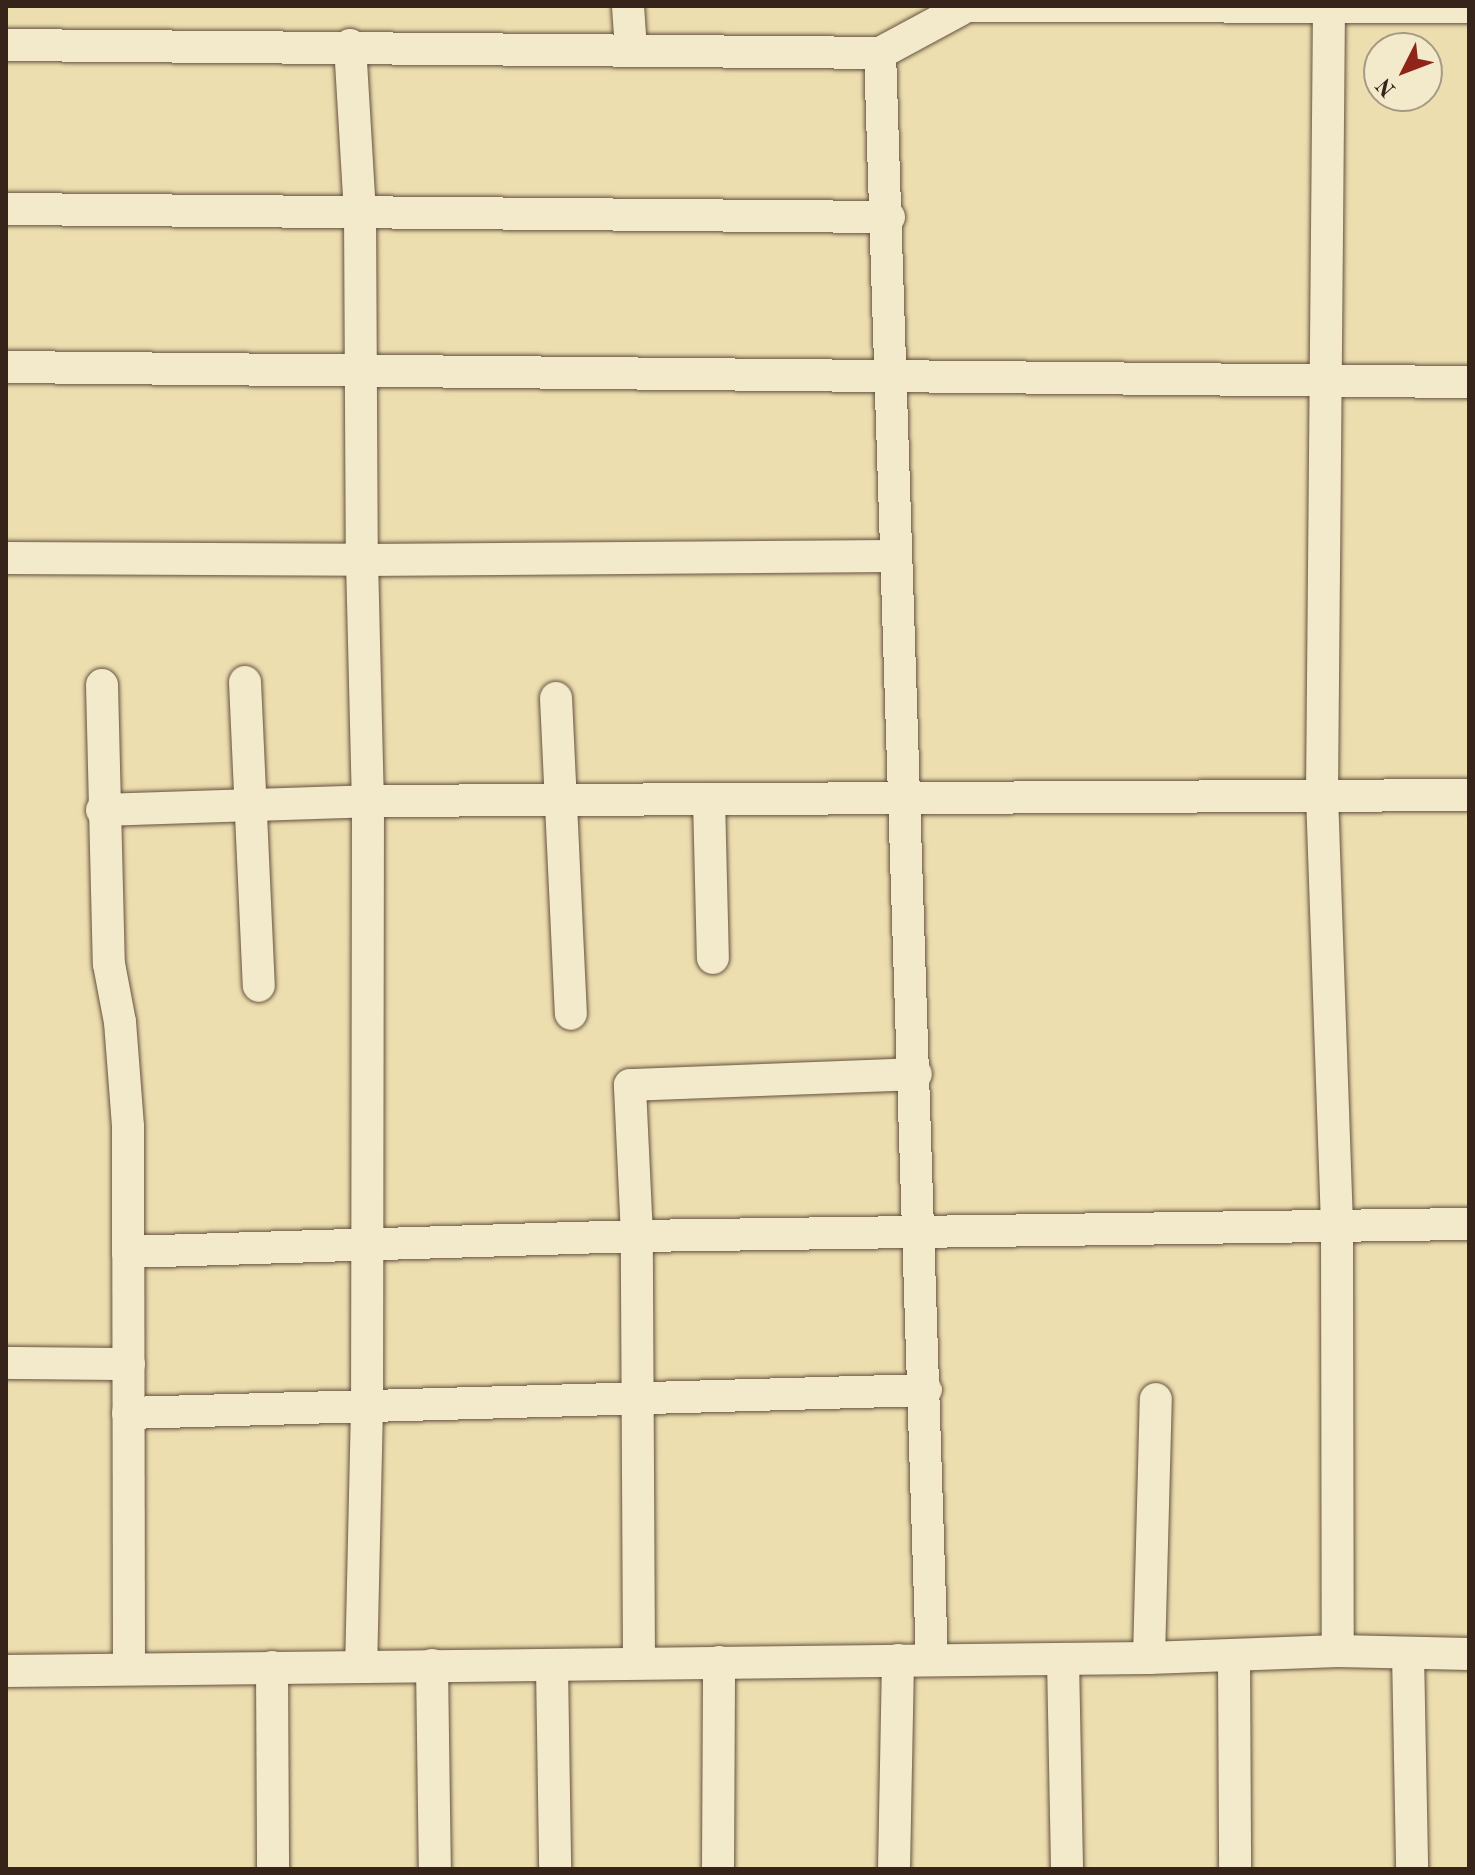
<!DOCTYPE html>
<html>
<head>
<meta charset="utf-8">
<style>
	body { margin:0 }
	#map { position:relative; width:1475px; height:1875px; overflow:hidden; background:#eddeaf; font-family:"Old Standard TT",serif }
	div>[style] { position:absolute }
	.roads { filter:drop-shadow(0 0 2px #64523f) drop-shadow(0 0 2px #64523f) }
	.minor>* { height:32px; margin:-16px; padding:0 16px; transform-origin:16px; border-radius:16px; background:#f3eacb }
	span { translate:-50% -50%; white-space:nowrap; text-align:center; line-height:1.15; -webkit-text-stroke:7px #f3eacb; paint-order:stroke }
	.frame { position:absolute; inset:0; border:8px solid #36231a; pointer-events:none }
	.north { position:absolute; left:1363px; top:32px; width:80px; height:80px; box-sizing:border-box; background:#f3eacb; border:2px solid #a79a84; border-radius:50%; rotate:228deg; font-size:22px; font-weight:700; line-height:32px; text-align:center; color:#36231a }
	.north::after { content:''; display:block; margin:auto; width:28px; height:36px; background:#8f2418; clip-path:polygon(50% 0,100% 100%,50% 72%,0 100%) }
</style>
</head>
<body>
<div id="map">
	<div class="roads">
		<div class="minor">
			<div style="left:628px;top:6px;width:44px;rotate:86.1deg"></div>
			<div style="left:960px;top:6px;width:509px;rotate:0.11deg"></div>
			<div style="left:1329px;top:7px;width:788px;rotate:90.51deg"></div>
			<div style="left:1322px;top:795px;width:432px;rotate:88deg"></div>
			<div style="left:1337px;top:1227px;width:424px;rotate:89.9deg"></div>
			<div style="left:6px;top:45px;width:874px;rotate:0.52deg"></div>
			<div style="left:880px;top:53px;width:1608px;rotate:88.15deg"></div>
			<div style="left:350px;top:45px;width:166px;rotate:86.6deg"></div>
			<div style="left:360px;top:211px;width:349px;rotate:89.7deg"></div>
			<div style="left:362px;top:560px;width:531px;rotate:-0.43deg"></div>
			<div style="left:880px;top:53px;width:91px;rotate:-28.3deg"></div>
			<div style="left:6px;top:209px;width:883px;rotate:0.52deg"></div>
			<div style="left:6px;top:367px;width:1463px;rotate:0.59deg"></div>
			<div style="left:6px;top:558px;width:356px;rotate:0.3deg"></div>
			<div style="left:362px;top:560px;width:241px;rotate:88.6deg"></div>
			<div style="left:368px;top:801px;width:1101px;rotate:-0.31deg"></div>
			<div style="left:245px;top:682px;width:304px;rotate:87.4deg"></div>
			<div style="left:102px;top:685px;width:279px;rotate:88.6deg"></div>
			<div style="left:109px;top:964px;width:59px;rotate:79.3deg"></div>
			<div style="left:120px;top:1022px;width:105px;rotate:85.6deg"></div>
			<div style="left:128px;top:1127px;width:125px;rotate:90deg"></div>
			<div style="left:556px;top:698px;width:316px;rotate:87.3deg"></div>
			<div style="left:709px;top:799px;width:159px;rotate:88.6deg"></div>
			<div style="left:102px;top:810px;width:266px;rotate:-1.9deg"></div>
			<div style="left:368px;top:801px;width:606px;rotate:90.09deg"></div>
			<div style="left:367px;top:1407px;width:259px;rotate:91.3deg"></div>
			<div style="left:6px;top:1363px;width:123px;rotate:0.5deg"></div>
			<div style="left:128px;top:1413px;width:798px;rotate:-1.65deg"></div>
			<div style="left:1408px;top:1653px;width:216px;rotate:88.9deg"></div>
			<div style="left:1234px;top:1657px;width:212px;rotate:89.7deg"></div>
			<div style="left:1149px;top:1658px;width:259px;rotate:-88.5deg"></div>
			<div style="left:1063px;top:1659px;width:210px;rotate:88.9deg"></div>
			<div style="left:639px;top:1663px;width:427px;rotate:-90.3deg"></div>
			<div style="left:637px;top:1236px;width:151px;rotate:-92.7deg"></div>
			<div style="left:630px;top:1085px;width:286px;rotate:-2.2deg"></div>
			<div style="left:432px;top:1665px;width:204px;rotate:89.2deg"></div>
			<div style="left:272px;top:1667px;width:202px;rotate:89.7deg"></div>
			<div style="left:552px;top:1667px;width:202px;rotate:89.1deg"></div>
			<div style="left:129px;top:1669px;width:417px;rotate:-90.1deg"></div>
			<div style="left:128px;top:1252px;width:509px;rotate:-1.8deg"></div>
			<div style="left:637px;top:1236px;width:832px;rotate:-0.83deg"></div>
			<div style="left:6px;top:1671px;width:1143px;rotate:-0.65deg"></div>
			<div style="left:1149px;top:1658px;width:189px;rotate:-2.1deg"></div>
			<div style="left:1338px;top:1651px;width:131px;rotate:1.3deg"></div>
			<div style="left:718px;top:1869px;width:207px;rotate:-89.7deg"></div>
			<div style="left:894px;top:1869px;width:209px;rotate:-88.9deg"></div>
		</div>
	</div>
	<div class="frame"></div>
	<div class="north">N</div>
</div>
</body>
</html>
